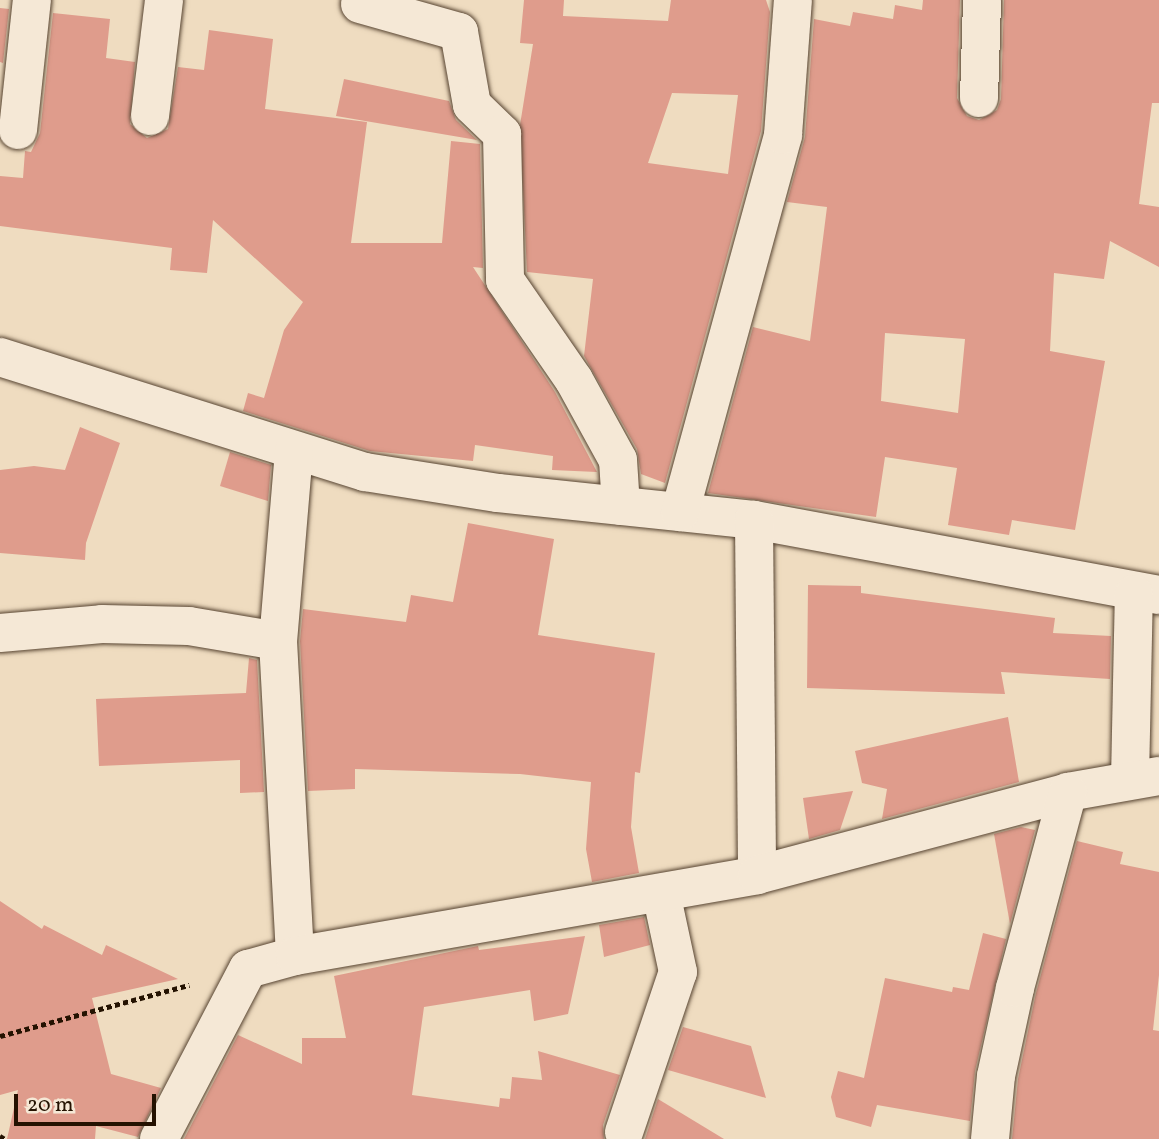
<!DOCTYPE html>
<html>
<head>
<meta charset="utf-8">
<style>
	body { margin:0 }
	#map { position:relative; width:1159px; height:1139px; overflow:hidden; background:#efdcc0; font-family:Vollkorn,serif }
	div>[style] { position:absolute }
	.building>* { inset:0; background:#df9c8c }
	.path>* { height:4.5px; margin-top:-2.25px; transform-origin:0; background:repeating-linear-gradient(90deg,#241201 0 5px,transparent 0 8.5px) }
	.roads { filter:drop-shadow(0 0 2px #574431) drop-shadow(0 0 2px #574431) }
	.minor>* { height:38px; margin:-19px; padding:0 19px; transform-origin:19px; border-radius:19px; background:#f5e8d6 }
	span { translate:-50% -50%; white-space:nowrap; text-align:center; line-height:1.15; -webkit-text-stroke:7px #f5e8d6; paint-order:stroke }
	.scale { position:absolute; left:14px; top:1094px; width:142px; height:32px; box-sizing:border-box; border:4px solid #241201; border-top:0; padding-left:9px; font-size:21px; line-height:24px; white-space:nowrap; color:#241201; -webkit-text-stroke:5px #f5e8d6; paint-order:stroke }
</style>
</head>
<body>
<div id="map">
	<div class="building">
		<div style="clip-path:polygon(evenodd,524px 0,564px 0,563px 16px,668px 21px,671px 0,766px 0,770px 12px,761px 131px,665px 483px,641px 474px,637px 449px,584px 356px,593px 279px,527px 272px,520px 125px,533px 44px,520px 43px,524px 0,672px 93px,738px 95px,728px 174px,648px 163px,672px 93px)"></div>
		<div style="clip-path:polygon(evenodd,923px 0,960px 0,957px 98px,967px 116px,979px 120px,997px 110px,1001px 99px,1004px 0,1159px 0,1159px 103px,1152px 103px,1139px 204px,1159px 207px,1159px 267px,1110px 241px,1104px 279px,1054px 273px,1050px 351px,1105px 361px,1075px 530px,1012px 520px,1009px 535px,948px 525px,957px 468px,885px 457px,876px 517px,708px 493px,753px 327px,810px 341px,827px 207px,787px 202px,805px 137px,814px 19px,850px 26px,853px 12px,893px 19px,895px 5px,922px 10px,923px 0,885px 333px,965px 339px,958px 413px,881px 401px,885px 333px)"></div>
		<div style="clip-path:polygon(0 8px,9px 9px,3px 63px,0 62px)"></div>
		<div style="clip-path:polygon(53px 13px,110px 19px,106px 58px,135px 62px,130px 124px,147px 138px,168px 129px,178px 67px,204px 70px,209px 30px,273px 39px,265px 109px,367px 122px,351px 243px,442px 243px,451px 141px,480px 144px,483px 268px,473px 267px,555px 392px,597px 472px,552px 470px,553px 456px,475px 445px,473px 461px,370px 451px,243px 411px,248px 393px,264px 398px,284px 330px,303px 302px,213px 220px,207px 273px,170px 270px,172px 248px,0 226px,0 176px,23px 178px,25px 151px,31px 152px,40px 133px)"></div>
		<div style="clip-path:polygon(344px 79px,449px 101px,456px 120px,477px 140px,336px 116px)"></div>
		<div style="clip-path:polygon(80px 427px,120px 443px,86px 543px,85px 560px,0 553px,0 470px,34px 466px,65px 470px)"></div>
		<div style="clip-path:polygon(230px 452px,271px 465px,268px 501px,220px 486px)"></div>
		<div style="clip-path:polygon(468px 523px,554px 539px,538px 635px,655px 653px,640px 773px,635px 772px,631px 827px,639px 873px,592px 882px,586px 849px,591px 782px,520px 774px,355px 769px,355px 789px,308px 791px,300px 641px,303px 609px,406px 622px,411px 595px,453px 602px)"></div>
		<div style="clip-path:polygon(808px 585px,861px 586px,861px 593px,1055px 618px,1053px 633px,1111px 636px,1110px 679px,1001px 672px,1005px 694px,807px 688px)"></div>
		<div style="clip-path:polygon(249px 658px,257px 660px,264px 792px,240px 793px,240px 760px,99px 766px,96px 699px,246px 693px)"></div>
		<div style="clip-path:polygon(1008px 717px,1019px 782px,882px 819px,887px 789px,862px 783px,855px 751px)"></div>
		<div style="clip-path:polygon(853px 791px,840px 830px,809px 839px,803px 798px)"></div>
		<div style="clip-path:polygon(1021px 827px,1035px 830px,1010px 924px,994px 834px)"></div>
		<div style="clip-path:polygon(1077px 841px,1123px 852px,1120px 864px,1159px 872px,1159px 975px,1153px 1030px,1159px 1031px,1159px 1139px,1012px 1139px,1018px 1079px,1036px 993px)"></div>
		<div style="clip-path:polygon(0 901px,42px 929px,44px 925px,102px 955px,106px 945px,178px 979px,92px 998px,111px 1074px,161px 1088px,138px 1137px,96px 1126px,95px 1139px,7px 1139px,18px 1090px,0 1095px)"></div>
		<div style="clip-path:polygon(644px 917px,650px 945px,604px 957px,599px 925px)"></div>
		<div style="clip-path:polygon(983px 933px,1006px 939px,975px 1071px,970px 1121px,877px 1105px,871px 1127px,836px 1117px,831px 1097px,838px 1071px,864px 1078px,885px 978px,952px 992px,953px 987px,969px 990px)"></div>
		<div style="clip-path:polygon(585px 936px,568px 1014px,534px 1021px,530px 990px,424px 1007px,412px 1095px,499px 1107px,500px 1098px,510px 1099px,512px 1077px,542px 1080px,538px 1051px,620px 1075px,603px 1125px,604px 1139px,184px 1139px,238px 1035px,302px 1064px,302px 1038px,346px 1038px,334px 976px,478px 946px,479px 950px)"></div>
		<div style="clip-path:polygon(683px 1027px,751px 1046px,766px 1098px,668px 1070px)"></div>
		<div style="clip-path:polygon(658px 1099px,724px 1139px,645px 1139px)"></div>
	</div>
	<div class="path">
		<div style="left:0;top:1036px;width:196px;rotate:-15.1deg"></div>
		<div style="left:0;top:1136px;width:6px;rotate:31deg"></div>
	</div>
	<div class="roads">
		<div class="minor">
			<div style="left:360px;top:4px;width:103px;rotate:15.8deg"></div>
			<div style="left:459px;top:32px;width:74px;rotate:79.9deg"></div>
			<div style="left:472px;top:105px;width:42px;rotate:44deg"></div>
			<div style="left:502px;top:134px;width:146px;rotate:88.8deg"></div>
			<div style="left:505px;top:280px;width:121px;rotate:55.4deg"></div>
			<div style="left:574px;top:380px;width:91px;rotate:61.2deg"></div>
			<div style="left:618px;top:460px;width:46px;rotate:86.3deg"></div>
			<div style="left:979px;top:98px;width:98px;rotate:-88.2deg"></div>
			<div style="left:150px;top:116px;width:117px;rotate:-83.1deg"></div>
			<div style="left:18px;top:130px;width:131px;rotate:-83.9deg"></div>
			<div style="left:0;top:357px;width:383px;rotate:17.5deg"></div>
			<div style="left:365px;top:472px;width:135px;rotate:9deg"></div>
			<div style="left:498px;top:493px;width:257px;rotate:6deg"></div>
			<div style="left:754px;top:520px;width:412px;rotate:10.5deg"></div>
			<div style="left:294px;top:451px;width:191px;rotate:94.8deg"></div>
			<div style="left:278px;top:641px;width:315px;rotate:86.9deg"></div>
			<div style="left:680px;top:512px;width:391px;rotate:-74.7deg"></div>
			<div style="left:783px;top:135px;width:135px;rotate:-85.8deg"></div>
			<div style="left:754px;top:520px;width:355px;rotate:89.5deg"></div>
			<div style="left:0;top:633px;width:102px;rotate:-5deg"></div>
			<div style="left:102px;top:624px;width:87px;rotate:1.3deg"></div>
			<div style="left:189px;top:626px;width:90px;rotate:9.6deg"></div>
			<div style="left:1130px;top:779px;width:185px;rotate:-88.8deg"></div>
			<div style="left:624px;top:1132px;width:169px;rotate:-71.4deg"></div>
			<div style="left:678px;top:972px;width:81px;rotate:-102.1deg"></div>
			<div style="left:159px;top:1139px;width:192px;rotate:-62.4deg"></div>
			<div style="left:248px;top:969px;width:49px;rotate:-15.5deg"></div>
			<div style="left:295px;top:956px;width:469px;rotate:-9.9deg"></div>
			<div style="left:757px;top:875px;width:322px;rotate:-14.9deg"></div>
			<div style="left:1068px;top:792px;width:92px;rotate:-10deg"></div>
			<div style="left:990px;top:1139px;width:63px;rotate:-84.6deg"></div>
			<div style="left:996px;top:1076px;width:90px;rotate:-77.8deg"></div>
			<div style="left:1015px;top:988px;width:203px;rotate:-74.9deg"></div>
		</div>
	</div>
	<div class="scale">20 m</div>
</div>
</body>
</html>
